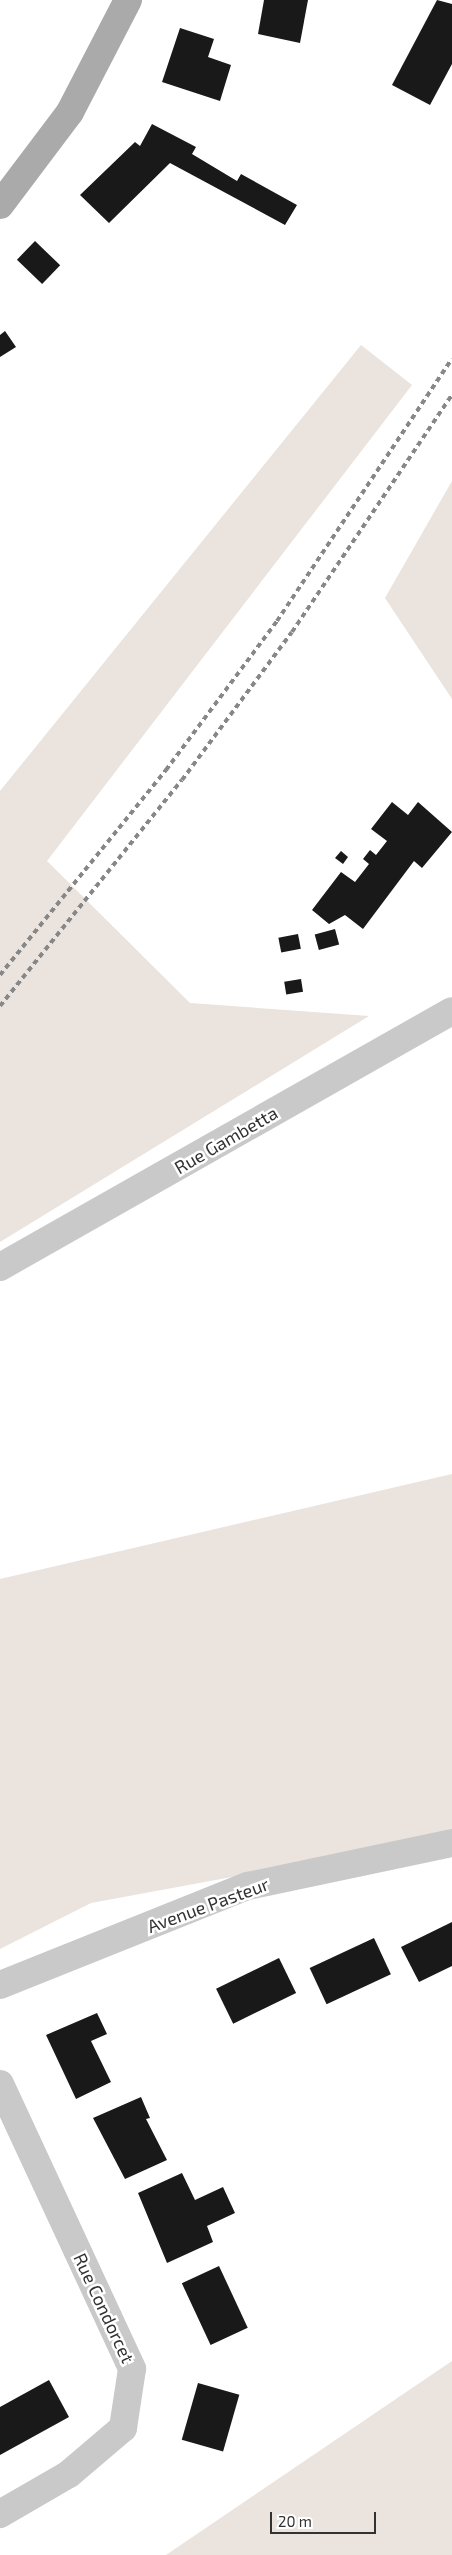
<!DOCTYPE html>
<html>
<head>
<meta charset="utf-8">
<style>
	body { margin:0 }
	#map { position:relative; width:452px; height:2555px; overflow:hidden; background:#fff; font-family:"Exo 2",sans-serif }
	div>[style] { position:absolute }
	.green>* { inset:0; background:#eae3de }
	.building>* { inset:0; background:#191919; transform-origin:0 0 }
	.minor>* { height:28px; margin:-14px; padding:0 14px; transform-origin:14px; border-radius:14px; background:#c9c9c9 }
	.major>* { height:28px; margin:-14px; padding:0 14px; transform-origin:14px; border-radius:14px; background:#aaa }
	.rail>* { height:4px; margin-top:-2px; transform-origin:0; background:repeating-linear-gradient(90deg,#878787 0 5px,transparent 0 9px) }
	span { translate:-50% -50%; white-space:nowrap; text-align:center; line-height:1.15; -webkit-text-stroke:5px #fff; paint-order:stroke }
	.street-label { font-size:18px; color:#323232 }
	.scale { position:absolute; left:270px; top:2512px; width:106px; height:22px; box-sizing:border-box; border:2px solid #323232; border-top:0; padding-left:6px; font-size:15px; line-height:18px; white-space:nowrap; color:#323232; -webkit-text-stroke:4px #fff; paint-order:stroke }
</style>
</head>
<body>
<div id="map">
	<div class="green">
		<div style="clip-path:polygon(361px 345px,412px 385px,47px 861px,190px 1003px,369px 1016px,0 1242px,0 791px)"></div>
		<div style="clip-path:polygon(452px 481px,452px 699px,385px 598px)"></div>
		<div style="clip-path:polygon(452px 1474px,452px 1836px,91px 1903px,0 1949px,0 1579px)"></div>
		<div style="clip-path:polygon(452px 2361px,452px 2555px,166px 2555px)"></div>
	</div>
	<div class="building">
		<div style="clip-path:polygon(264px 0,308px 0,300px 43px,258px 34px)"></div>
		<div style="clip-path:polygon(437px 0,452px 4px,452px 64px,430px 105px,392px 85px)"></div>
		<div style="clip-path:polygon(180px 28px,214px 39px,208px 57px,231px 65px,220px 101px,162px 82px)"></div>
		<div style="clip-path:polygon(152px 124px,196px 147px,192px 154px,237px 181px,241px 174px,297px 205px,285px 225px,170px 163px,109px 223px,80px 195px,135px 142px,140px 146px)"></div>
		<div style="left:35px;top:241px;width:35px;height:26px;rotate:44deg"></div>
		<div style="clip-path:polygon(5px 331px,16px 347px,0 357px,0 335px)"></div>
		<div style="clip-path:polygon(392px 802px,408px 815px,418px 802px,452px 832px,422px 868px,414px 861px,363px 929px,345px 915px,329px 924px,312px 910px,341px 872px,355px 882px,369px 864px,363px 859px,370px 850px,376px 855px,387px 841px,371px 829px)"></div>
		<div style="clip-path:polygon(341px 851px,348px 857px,343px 864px,335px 858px)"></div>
		<div style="left:335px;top:929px;width:16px;height:21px;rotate:75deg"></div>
		<div style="left:298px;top:934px;width:15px;height:20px;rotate:79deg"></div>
		<div style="left:301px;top:979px;width:13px;height:17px;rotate:81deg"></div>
		<div style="clip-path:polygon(452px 1922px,452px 1966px,419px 1982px,401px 1947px)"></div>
		<div style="left:374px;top:1938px;width:40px;height:71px;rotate:65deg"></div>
		<div style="left:279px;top:1958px;width:39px;height:70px;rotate:64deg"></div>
		<div style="clip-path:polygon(97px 2013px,107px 2034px,91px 2041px,111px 2082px,76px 2099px,46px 2035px)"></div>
		<div style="clip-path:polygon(141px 2097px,150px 2118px,146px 2119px,167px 2160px,125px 2179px,93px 2118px)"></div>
		<div style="clip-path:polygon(182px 2173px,195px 2200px,223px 2187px,235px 2213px,207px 2226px,213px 2242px,167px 2263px,138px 2193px)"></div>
		<div style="left:219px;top:2266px;width:68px;height:41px;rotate:65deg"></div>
		<div style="clip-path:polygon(49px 2380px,69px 2417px,0 2455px,0 2407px)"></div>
		<div style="left:198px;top:2383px;width:43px;height:59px;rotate:16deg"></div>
	</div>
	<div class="minor">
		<div style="left:0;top:1267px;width:519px;rotate:-29.53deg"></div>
		<div style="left:0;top:1985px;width:267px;rotate:-21.8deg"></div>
		<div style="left:248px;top:1886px;width:208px;rotate:-11.9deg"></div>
		<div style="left:0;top:2084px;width:314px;rotate:65.1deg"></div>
		<div style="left:132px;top:2369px;width:60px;rotate:98.7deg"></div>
		<div style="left:123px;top:2428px;width:71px;rotate:139.6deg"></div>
		<div style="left:69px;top:2474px;width:80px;rotate:149.9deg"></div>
	</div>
	<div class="major">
		<div style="left:0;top:205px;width:116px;rotate:-53deg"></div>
		<div style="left:70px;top:112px;width:126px;rotate:-62.6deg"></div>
	</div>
	<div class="rail">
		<div style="left:0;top:975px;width:264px;rotate:-51deg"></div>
		<div style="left:166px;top:770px;width:186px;rotate:-53.3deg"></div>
		<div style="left:277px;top:621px;width:315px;rotate:-56.3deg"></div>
		<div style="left:0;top:1006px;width:290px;rotate:-51.2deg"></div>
		<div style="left:182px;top:780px;width:184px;rotate:-53.4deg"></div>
		<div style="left:292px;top:632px;width:286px;rotate:-56deg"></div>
	</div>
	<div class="street-label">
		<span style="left:226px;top:1140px;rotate:-30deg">Rue Gambetta</span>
		<span style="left:208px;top:1905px;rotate:-20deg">Avenue Pasteur</span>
		<span style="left:104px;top:2308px;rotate:65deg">Rue Condorcet</span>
	</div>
	<div class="scale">20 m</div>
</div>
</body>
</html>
